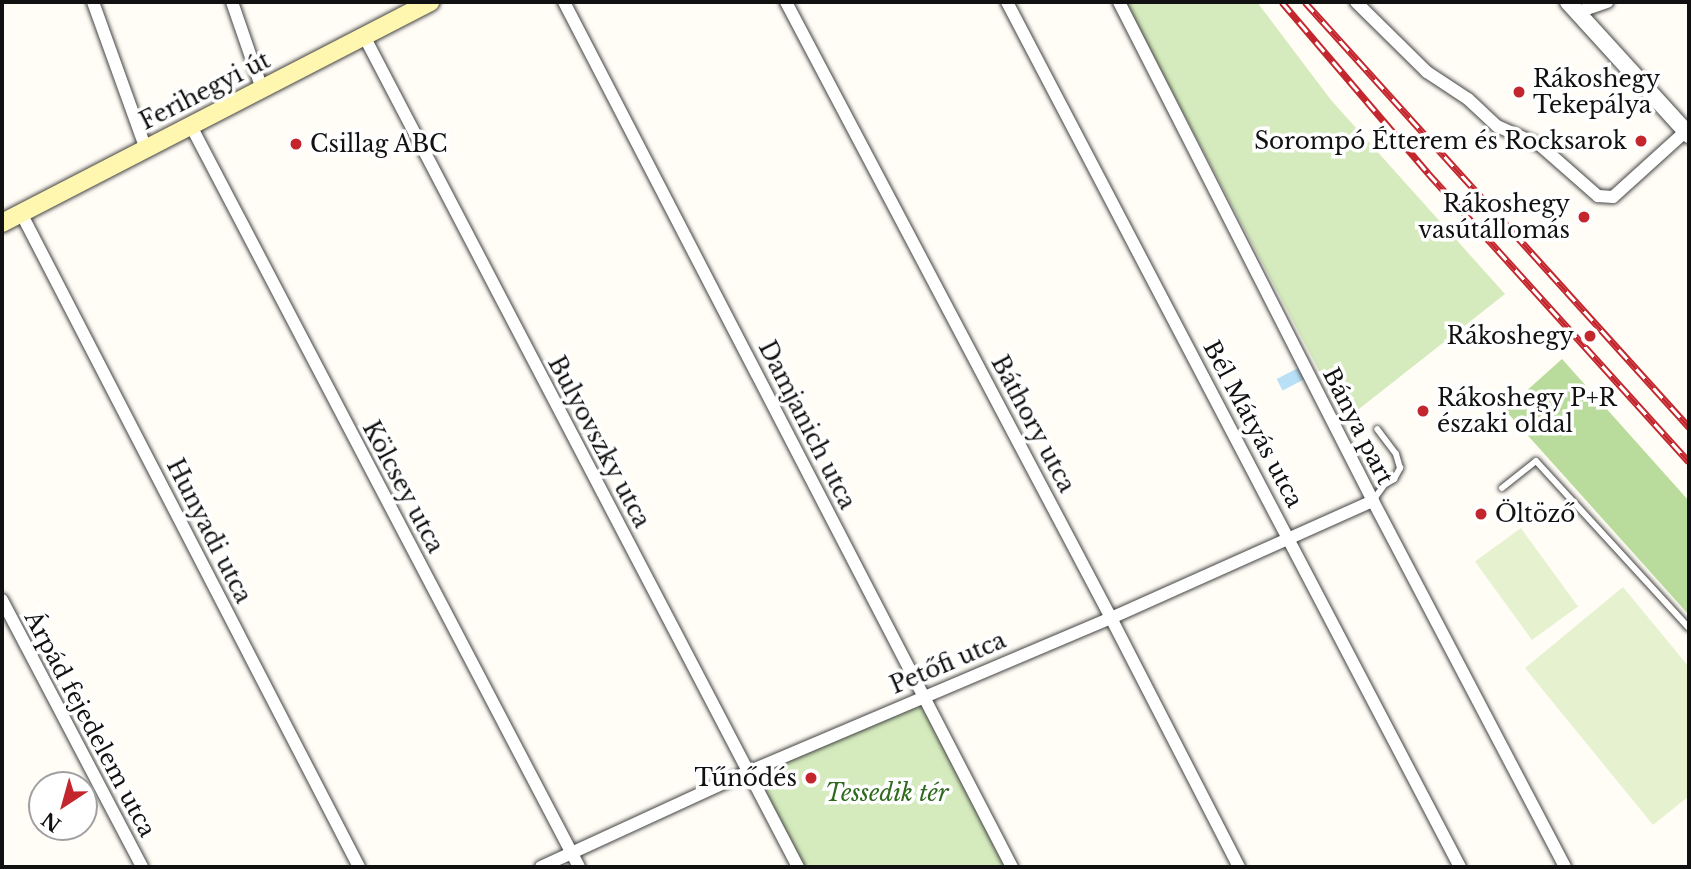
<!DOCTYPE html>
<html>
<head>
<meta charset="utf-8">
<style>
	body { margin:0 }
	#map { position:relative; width:1691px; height:869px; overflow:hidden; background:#fffdf5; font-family:"Libre Baskerville",serif }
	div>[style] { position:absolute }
	.green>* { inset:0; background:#d5ebbd }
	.forest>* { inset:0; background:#b9dc9c }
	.pitch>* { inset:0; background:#e6f2cf; transform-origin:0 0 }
	.water>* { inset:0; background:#b9e0f7; transform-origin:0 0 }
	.roads { filter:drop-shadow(0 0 2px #444) drop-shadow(0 0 2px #444) }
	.service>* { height:6px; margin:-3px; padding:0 3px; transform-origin:3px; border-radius:3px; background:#fff }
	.minor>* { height:12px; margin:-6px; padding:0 6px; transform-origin:6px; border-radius:6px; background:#fff }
	.tertiary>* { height:16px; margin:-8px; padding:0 8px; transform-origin:8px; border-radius:8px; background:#fff }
	.secondary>* { height:18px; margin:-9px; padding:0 9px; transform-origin:9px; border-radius:9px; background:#fff6b0 }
	.rail>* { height:7px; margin-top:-3.5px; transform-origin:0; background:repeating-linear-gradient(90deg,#fff 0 13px,#c4262e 0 26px); box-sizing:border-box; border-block:2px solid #c4262e }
	.dots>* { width:19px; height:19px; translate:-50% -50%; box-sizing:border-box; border:4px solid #fff; border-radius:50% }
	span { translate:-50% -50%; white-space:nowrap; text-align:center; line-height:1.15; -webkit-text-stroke:7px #fff; paint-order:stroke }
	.poi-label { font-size:23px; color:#111 }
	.left { translate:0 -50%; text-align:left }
	.right { translate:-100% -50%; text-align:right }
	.street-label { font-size:23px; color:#111 }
	.park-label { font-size:23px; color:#2f6b1f; font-style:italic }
	.frame { position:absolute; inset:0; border:4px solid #111; pointer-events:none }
	.north { position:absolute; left:28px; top:771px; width:70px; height:70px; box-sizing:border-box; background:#fff; border:2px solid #a0a0a0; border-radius:50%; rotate:216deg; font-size:19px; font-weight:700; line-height:28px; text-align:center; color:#111 }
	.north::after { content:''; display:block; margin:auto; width:24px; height:32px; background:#c4262e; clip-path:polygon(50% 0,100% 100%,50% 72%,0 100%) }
</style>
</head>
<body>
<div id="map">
	<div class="green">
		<div style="clip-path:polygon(1125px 2px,1257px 2px,1331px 100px,1505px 294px,1345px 420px)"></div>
		<div style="clip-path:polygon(923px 695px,1012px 867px,798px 867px,748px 772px)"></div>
	</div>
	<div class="forest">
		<div style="clip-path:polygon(1562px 359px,1689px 501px,1689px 615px,1505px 410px)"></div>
	</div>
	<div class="pitch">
		<div style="left:1521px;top:528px;width:97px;height:57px;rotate:54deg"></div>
		<div style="clip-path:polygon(1623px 587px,1689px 667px,1689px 796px,1653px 825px,1525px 668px)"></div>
	</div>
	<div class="water">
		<div style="left:1298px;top:368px;width:13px;height:24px;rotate:63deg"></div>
	</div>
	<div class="roads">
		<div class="service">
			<div style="left:1502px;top:488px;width:43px;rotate:-38.5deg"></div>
			<div style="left:1536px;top:461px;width:226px;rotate:47.5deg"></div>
			<div style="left:1374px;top:499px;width:17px;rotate:-54deg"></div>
			<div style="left:1384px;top:485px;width:12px;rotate:-31deg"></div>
			<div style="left:1394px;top:479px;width:13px;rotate:-61deg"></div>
			<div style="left:1400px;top:468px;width:15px;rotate:-106deg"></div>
			<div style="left:1396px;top:454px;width:31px;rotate:-127deg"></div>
		</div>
		<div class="minor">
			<div style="left:93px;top:2px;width:156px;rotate:70.2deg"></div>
			<div style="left:232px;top:2px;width:92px;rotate:71deg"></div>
			<div style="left:564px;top:2px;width:974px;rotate:62.62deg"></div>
			<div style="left:786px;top:2px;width:696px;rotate:62.18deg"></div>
			<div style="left:1111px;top:618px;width:280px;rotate:62.8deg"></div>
			<div style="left:1007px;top:2px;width:976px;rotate:62.36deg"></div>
			<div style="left:1119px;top:2px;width:560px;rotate:63.02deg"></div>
			<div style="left:1373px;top:501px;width:413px;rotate:62.3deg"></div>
			<div style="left:1356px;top:2px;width:100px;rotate:44.6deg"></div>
			<div style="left:1427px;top:72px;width:49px;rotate:33.4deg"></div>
			<div style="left:1468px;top:99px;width:40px;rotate:43deg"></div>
			<div style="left:1497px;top:126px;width:48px;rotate:24.4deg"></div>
			<div style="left:1541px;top:146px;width:76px;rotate:41.3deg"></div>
			<div style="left:1598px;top:196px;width:15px;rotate:4deg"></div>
			<div style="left:1613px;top:197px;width:98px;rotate:-42.1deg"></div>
			<div style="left:1578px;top:12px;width:31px;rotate:-19deg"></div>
			<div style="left:364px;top:36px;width:938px;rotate:62.42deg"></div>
			<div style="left:191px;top:126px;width:836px;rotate:62.36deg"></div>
			<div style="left:21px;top:213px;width:736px;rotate:62.67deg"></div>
			<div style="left:2px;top:600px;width:301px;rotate:62.3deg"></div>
			<div style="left:541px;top:867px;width:228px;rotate:-24.7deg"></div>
			<div style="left:748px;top:772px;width:394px;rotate:-23deg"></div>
			<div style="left:1111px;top:618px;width:287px;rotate:-24.1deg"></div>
		</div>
		<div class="tertiary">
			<div style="left:1568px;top:2px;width:180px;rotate:47.7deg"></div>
		</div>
		<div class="secondary">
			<div style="left:2px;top:223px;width:482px;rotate:-27.3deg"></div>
		</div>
	</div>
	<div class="rail">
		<div style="left:1282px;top:2px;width:225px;rotate:49.5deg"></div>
		<div style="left:1428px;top:173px;width:389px;rotate:47.9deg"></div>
		<div style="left:1305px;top:2px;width:573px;rotate:47.9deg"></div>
	</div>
	<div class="dots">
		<div style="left:1519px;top:92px;background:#c4262e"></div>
		<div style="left:1641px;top:141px;background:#c4262e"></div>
		<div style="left:296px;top:144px;background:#c4262e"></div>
		<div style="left:1584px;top:217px;background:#c4262e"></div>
		<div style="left:1590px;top:336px;background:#c4262e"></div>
		<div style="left:1423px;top:411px;background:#c4262e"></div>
		<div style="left:1481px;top:514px;background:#c4262e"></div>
		<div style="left:811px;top:778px;background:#c4262e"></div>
	</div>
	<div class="poi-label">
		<span class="left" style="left:1533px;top:92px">Rákoshegy<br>Tekepálya</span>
		<span class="right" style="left:1627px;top:141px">Sorompó Étterem és Rocksarok</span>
		<span class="left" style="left:310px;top:144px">Csillag ABC</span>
		<span class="right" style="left:1570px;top:217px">Rákoshegy<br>vasútállomás</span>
		<span class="right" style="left:1574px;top:336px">Rákoshegy</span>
		<span class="left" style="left:1437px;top:411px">Rákoshegy P+R<br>északi oldal</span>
		<span class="left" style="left:1495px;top:514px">Öltöző</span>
		<span class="right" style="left:797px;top:778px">Tűnődés</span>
	</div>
	<div class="street-label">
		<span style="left:205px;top:91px;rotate:-27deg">Ferihegyi út</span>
		<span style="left:1033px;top:424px;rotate:62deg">Báthory utca</span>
		<span style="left:1253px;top:424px;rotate:62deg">Bél Mátyás utca</span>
		<span style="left:807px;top:425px;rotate:63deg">Damjanich utca</span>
		<span style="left:1358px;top:426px;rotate:63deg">Bánya part</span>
		<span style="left:599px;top:442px;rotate:62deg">Bulyovszky utca</span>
		<span style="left:403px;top:487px;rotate:62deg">Kölcsey utca</span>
		<span style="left:209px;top:531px;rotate:63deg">Hunyadi utca</span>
		<span style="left:948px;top:663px;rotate:-23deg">Petőfi utca</span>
		<span style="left:90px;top:724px;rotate:62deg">Árpád fejedelem utca</span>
	</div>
	<div class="park-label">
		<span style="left:887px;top:793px">Tessedik tér</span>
	</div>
	<div class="frame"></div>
	<div class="north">N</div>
</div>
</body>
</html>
